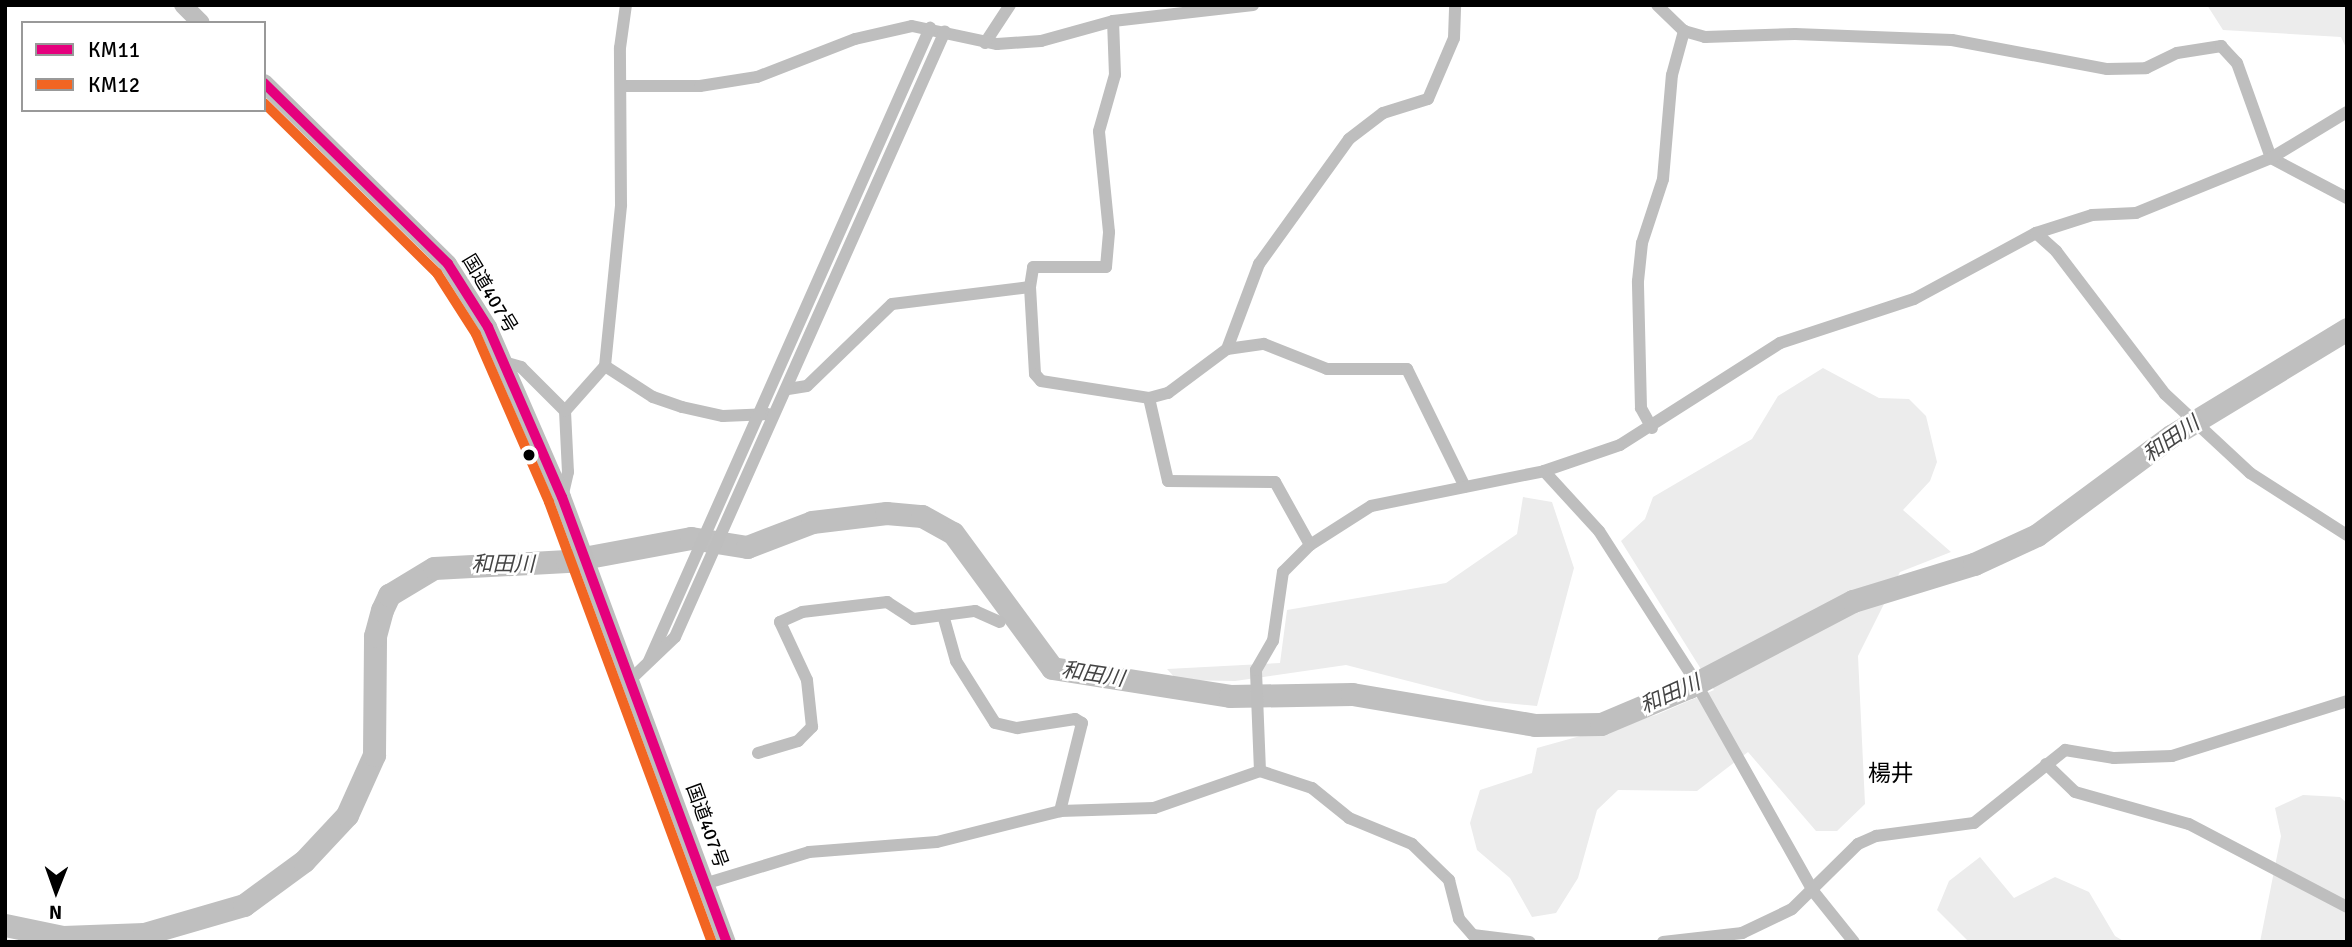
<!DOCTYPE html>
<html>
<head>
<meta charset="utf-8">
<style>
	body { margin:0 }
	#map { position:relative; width:2352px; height:947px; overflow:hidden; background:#fff; font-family:Signika,"Noto Sans JP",sans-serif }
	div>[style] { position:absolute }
	.green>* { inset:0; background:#ececec }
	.river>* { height:23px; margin:-11.5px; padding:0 11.5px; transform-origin:11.5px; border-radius:11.5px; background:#bfbfbf }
	.minor>* { height:12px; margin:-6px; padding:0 6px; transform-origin:6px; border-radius:6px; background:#bebebe }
	.highway>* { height:18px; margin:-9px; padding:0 9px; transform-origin:9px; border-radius:9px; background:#bebebe }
	.bus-1>* { height:10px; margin:-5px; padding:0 5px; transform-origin:5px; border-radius:5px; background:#e5007d }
	.bus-2>* { height:10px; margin:-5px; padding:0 5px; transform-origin:5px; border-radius:5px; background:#f26522 }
	.dots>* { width:19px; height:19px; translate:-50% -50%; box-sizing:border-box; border:4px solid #fff; border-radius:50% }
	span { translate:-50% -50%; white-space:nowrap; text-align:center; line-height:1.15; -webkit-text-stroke:5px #fff; paint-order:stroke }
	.street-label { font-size:19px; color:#000 }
	.water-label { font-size:21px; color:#444; font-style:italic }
	.quarter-label { font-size:23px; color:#000 }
	.frame { position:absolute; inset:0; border:7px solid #000; pointer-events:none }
	.legend { position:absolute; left:21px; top:21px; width:245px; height:91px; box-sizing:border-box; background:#fff; border:2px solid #999; margin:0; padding:9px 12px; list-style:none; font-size:21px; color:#000 }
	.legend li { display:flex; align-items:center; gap:14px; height:35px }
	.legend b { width:35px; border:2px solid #999 }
	.north { position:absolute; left:21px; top:856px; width:70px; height:70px; -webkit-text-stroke:5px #fff; paint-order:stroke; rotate:181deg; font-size:19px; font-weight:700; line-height:28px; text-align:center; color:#000 }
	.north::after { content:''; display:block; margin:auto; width:24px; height:32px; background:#000; clip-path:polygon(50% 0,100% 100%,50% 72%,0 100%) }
</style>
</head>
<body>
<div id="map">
	<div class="green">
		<div style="clip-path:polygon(2207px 5px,2347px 5px,2347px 50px,2341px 37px,2223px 30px)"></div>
		<div style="clip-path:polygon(1823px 368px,1879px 398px,1909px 399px,1926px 416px,1937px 462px,1930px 481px,1903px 510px,1951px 552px,1900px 572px,1858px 656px,1865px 804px,1837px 831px,1816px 831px,1748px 752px,1697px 791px,1618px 790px,1597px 810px,1578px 878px,1556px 913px,1532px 917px,1510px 878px,1477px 850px,1470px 823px,1480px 790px,1532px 773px,1537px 748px,1656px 715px,1714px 690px,1621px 541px,1645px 519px,1653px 497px,1752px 439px,1778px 396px)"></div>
		<div style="clip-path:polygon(1523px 497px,1552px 502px,1574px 568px,1537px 706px,1486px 701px,1346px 665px,1235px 681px,1177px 680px,1167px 669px,1280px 663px,1287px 610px,1446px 583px,1517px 534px)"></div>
		<div style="clip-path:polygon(2303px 795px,2340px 797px,2347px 803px,2347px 942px,2260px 942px,2281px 836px,2275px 808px)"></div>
		<div style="clip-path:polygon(1980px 857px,2014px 898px,2055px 877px,2089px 892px,2115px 936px,2125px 942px,1969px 942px,1937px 910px,1949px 881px)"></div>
	</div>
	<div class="river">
		<div style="left:5px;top:925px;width:59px;rotate:11.7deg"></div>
		<div style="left:63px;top:937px;width:81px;rotate:-2.1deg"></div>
		<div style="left:144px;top:934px;width:104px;rotate:-16.2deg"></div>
		<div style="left:244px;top:905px;width:74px;rotate:-36.3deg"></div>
		<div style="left:304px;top:861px;width:63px;rotate:-46.9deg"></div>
		<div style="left:347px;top:815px;width:66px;rotate:-65.8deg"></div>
		<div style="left:374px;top:755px;width:119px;rotate:-89.5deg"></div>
		<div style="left:375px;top:636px;width:27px;rotate:-75deg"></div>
		<div style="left:382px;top:610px;width:17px;rotate:-65deg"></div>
		<div style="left:389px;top:595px;width:52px;rotate:-31deg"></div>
		<div style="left:434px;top:568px;width:133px;rotate:-3deg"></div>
		<div style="left:567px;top:561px;width:126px;rotate:-10.5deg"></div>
		<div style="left:691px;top:538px;width:57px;rotate:9.1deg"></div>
		<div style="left:747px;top:547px;width:70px;rotate:-21deg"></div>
		<div style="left:812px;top:522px;width:75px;rotate:-6.9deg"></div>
		<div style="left:886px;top:513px;width:36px;rotate:5deg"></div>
		<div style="left:922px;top:516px;width:35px;rotate:29deg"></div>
		<div style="left:953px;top:533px;width:167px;rotate:53.7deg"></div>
		<div style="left:1052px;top:668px;width:180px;rotate:8.9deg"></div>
		<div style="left:1230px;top:696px;width:122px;rotate:-0.9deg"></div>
		<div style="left:1352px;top:694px;width:186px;rotate:9.6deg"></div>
		<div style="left:1535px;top:725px;width:66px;rotate:-0.9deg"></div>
		<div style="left:1601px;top:724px;width:95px;rotate:-22.8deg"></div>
		<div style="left:1689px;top:687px;width:185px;rotate:-27.7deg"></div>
		<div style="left:1853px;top:601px;width:127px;rotate:-17deg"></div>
		<div style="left:1974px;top:564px;width:69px;rotate:-24.7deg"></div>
		<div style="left:2037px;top:535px;width:167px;rotate:-36.5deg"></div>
		<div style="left:2171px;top:436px;width:206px;rotate:-31.3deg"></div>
	</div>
	<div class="minor">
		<div style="left:1657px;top:5px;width:37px;rotate:44deg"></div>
		<div style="left:1684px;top:31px;width:22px;rotate:16deg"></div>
		<div style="left:1705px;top:37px;width:90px;rotate:-1.9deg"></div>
		<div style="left:1795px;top:34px;width:157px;rotate:2.2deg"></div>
		<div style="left:1952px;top:40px;width:158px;rotate:10.6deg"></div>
		<div style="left:2107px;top:69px;width:39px;rotate:-1deg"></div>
		<div style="left:2146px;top:68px;width:34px;rotate:-26deg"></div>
		<div style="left:2177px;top:53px;width:45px;rotate:-9deg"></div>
		<div style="left:2221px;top:46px;width:23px;rotate:47deg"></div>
		<div style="left:2237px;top:63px;width:101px;rotate:70.3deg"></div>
		<div style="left:2271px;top:158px;width:86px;rotate:27.8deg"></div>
		<div style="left:985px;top:43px;width:45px;rotate:-56.7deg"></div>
		<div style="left:622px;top:86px;width:78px"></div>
		<div style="left:700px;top:86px;width:58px;rotate:-9deg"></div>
		<div style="left:757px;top:77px;width:105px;rotate:-21.2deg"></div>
		<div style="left:855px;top:39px;width:58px;rotate:-12.8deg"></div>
		<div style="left:912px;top:26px;width:87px;rotate:12deg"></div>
		<div style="left:997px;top:44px;width:44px;rotate:-3.9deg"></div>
		<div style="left:1041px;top:41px;width:75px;rotate:-15.5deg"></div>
		<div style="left:1113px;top:21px;width:141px;rotate:-6.5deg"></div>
		<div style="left:2036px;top:233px;width:27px;rotate:42deg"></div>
		<div style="left:2056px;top:251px;width:180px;rotate:52.7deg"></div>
		<div style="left:2165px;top:394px;width:116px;rotate:42.9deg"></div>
		<div style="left:2250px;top:473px;width:115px;rotate:32.6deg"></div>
		<div style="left:1030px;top:287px;width:20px;rotate:-81deg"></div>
		<div style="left:1033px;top:267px;width:73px"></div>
		<div style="left:1106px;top:267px;width:35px;rotate:-85deg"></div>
		<div style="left:1109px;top:232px;width:101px;rotate:-95.7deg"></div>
		<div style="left:1099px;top:131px;width:58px;rotate:-74.1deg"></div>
		<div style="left:1115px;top:75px;width:54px;rotate:-92.1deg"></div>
		<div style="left:1227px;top:349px;width:37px;rotate:-8deg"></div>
		<div style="left:1264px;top:344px;width:68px;rotate:21.6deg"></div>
		<div style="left:1327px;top:369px;width:80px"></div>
		<div style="left:1407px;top:369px;width:131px;rotate:63.8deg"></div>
		<div style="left:504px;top:362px;width:18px;rotate:16deg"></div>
		<div style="left:521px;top:367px;width:62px;rotate:45deg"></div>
		<div style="left:565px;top:411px;width:61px;rotate:87.2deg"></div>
		<div style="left:568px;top:472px;width:26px;rotate:103deg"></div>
		<div style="left:605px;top:366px;width:57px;rotate:32.9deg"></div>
		<div style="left:653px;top:397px;width:31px;rotate:19deg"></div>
		<div style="left:682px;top:407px;width:42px;rotate:12.4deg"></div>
		<div style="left:723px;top:416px;width:45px;rotate:-2.5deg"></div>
		<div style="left:788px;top:389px;width:19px;rotate:-9deg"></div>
		<div style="left:807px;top:386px;width:118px;rotate:-44deg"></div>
		<div style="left:892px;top:304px;width:139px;rotate:-7deg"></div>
		<div style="left:1030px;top:287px;width:87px;rotate:86.7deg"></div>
		<div style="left:1035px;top:374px;width:9px;rotate:49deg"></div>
		<div style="left:1041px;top:381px;width:109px;rotate:8.9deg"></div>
		<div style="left:1149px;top:398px;width:20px;rotate:-15deg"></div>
		<div style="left:1168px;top:393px;width:74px;rotate:-36.7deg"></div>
		<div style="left:1227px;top:349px;width:91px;rotate:-69.4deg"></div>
		<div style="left:1259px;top:264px;width:154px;rotate:-54.2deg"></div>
		<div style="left:1349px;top:139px;width:43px;rotate:-37.4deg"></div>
		<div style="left:1383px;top:113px;width:47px;rotate:-17.3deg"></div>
		<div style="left:1428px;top:99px;width:66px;rotate:-66.9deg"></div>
		<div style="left:1454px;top:38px;width:33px;rotate:-88deg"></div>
		<div style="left:1149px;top:398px;width:85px;rotate:77.1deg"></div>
		<div style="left:1168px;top:481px;width:107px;rotate:0.5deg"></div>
		<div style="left:1275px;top:482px;width:72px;rotate:60.9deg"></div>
		<div style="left:565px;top:411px;width:60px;rotate:-48.4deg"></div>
		<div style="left:605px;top:366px;width:162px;rotate:-84.3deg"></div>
		<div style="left:621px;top:205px;width:157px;rotate:-90.4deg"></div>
		<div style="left:620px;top:48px;width:43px;rotate:-82.1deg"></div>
		<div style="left:1652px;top:428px;width:23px;rotate:-119deg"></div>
		<div style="left:1641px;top:408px;width:127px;rotate:-91.4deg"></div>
		<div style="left:1638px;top:281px;width:38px;rotate:-84deg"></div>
		<div style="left:1642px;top:243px;width:67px;rotate:-71.8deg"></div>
		<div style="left:1663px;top:179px;width:104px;rotate:-85.1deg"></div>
		<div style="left:1672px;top:75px;width:46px;rotate:-74.7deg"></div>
		<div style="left:1544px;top:471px;width:81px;rotate:47.5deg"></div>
		<div style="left:1599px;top:531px;width:172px;rotate:57.3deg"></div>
		<div style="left:1692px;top:676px;width:247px;rotate:60.6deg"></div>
		<div style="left:1813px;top:891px;width:65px;rotate:51.2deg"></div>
		<div style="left:943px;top:615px;width:48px;rotate:74.2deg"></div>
		<div style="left:956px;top:661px;width:73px;rotate:57.8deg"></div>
		<div style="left:995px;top:723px;width:23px;rotate:13deg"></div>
		<div style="left:1017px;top:728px;width:59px;rotate:-8.8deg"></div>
		<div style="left:1075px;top:719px;width:8px;rotate:30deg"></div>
		<div style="left:1082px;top:723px;width:91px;rotate:104deg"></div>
		<div style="left:649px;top:661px;width:693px;rotate:-66.06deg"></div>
		<div style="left:630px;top:680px;width:62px;rotate:-43.7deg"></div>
		<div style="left:675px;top:637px;width:663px;rotate:-65.98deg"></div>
		<div style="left:758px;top:753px;width:42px;rotate:-16.7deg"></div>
		<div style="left:798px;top:741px;width:20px;rotate:-45deg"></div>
		<div style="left:812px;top:727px;width:47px;rotate:-96.1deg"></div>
		<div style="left:807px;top:680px;width:64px;rotate:-115deg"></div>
		<div style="left:780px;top:622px;width:24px;rotate:-24deg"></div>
		<div style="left:802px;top:612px;width:86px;rotate:-6.7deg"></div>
		<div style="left:887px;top:602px;width:31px;rotate:33deg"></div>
		<div style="left:913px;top:619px;width:63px;rotate:-7.4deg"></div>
		<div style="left:975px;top:611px;width:27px;rotate:24deg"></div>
		<div style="left:2046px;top:764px;width:40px;rotate:44deg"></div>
		<div style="left:2075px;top:792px;width:118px;rotate:15.7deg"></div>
		<div style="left:2189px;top:824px;width:178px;rotate:27.7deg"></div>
		<div style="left:1260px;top:771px;width:101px;rotate:-92.3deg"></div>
		<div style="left:1256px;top:670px;width:34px;rotate:-60deg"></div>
		<div style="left:1273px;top:641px;width:70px;rotate:-81.8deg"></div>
		<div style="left:1283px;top:572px;width:38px;rotate:-45deg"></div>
		<div style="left:1310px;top:545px;width:72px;rotate:-32.6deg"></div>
		<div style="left:1371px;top:506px;width:177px;rotate:-11.4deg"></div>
		<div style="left:1544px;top:471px;width:80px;rotate:-18.9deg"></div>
		<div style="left:1620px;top:445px;width:190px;rotate:-32.5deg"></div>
		<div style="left:1780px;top:343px;width:141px;rotate:-18.2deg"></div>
		<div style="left:1914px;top:299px;width:139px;rotate:-28.4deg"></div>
		<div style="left:2036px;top:233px;width:59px;rotate:-17.8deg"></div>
		<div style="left:2092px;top:215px;width:44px;rotate:-2.6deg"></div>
		<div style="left:2136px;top:213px;width:146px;rotate:-22.2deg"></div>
		<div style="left:2271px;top:158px;width:89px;rotate:-31.2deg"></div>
		<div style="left:704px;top:884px;width:110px;rotate:-16.9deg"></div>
		<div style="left:809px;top:852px;width:128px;rotate:-4.5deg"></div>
		<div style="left:937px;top:842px;width:127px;rotate:-14.1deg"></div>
		<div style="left:1060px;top:811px;width:94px;rotate:-1.8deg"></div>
		<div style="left:1154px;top:808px;width:112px;rotate:-19.2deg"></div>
		<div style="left:1260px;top:771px;width:55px;rotate:18.1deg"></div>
		<div style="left:1312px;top:788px;width:48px;rotate:39deg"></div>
		<div style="left:1349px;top:818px;width:68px;rotate:22.4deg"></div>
		<div style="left:1412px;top:844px;width:52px;rotate:44.2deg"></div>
		<div style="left:1449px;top:880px;width:40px;rotate:75.6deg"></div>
		<div style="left:1459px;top:919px;width:21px;rotate:49deg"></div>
		<div style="left:1473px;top:935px;width:57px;rotate:7deg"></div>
		<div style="left:1663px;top:942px;width:80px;rotate:-6.5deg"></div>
		<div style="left:1742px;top:933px;width:55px;rotate:-25.6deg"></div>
		<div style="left:1792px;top:909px;width:93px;rotate:-44.6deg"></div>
		<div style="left:1858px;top:844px;width:20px;rotate:-24deg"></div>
		<div style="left:1876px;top:836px;width:99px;rotate:-7.6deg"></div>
		<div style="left:1974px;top:823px;width:117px;rotate:-38.7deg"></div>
		<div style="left:2065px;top:750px;width:50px;rotate:9.3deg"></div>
		<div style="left:2114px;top:758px;width:58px;rotate:-2deg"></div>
		<div style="left:2172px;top:756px;width:183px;rotate:-17.4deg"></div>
	</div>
	<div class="highway">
		<div style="left:183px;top:5px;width:25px;rotate:45deg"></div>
		<div style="left:264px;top:83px;width:258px;rotate:44.5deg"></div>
		<div style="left:448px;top:264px;width:75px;rotate:57.6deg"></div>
		<div style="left:488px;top:327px;width:185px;rotate:66.5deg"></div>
		<div style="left:562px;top:497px;width:475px;rotate:69.7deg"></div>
	</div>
	<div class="bus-1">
		<div style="left:264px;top:83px;width:258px;rotate:44.5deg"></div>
		<div style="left:448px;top:264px;width:75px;rotate:57.6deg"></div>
		<div style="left:488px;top:327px;width:185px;rotate:66.5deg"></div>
		<div style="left:562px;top:497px;width:475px;rotate:69.7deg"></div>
	</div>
	<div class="bus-2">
		<div style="left:264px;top:103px;width:243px;rotate:44.5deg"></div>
		<div style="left:437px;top:273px;width:72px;rotate:57.4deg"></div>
		<div style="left:476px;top:334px;width:183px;rotate:66.5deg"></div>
		<div style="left:549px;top:502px;width:469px;rotate:69.7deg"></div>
	</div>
	<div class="dots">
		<div style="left:529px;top:455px;background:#000"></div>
	</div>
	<div class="street-label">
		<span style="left:489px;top:294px;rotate:59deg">国道407号</span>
		<span style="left:706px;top:826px;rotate:70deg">国道407号</span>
	</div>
	<div class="water-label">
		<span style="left:2171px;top:439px;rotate:-35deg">和田川</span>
		<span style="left:503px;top:564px">和田川</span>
		<span style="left:1093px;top:674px;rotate:9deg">和田川</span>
		<span style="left:1670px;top:694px;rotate:-24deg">和田川</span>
	</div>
	<div class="quarter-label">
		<span style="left:1891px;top:774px">楊井</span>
	</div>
	<div class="frame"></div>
	<ul class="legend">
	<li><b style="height:9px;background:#e5007d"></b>KM11</li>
	<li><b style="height:9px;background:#f26522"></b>KM12</li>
	</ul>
	<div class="north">N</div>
</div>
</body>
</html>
